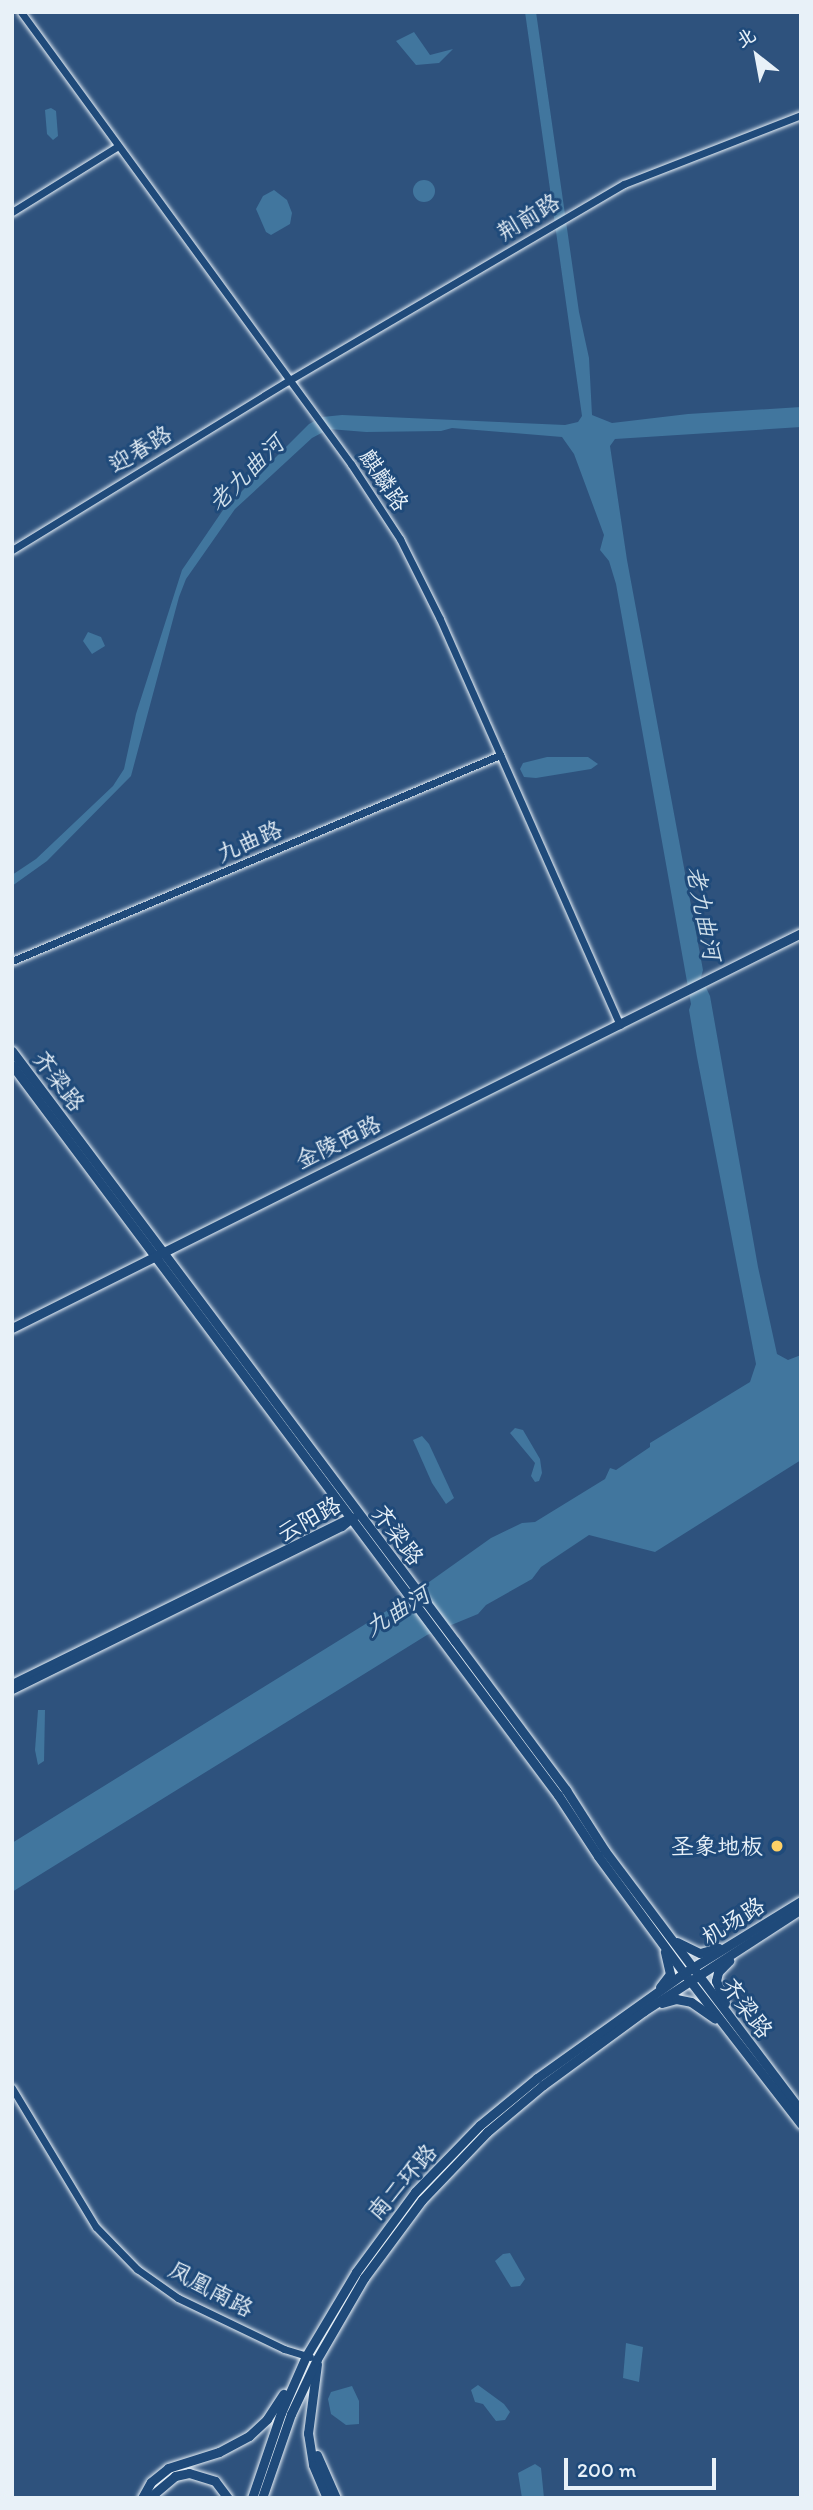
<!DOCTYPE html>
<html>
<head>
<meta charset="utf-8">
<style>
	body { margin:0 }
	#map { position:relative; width:813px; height:2510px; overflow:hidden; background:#2e527d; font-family:Itim,"LXGW WenKai TC",sans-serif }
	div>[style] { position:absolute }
	.water>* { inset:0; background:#41769e }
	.round { border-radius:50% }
	.roads { filter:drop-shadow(0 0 2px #e8f1f8) drop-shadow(0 0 2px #e8f1f8) }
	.minor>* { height:7px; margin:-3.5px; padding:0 3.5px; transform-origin:3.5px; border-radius:3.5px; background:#1f4a7a }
	.major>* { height:9px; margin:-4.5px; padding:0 4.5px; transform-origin:4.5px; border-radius:4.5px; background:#1f4a7a }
	.dots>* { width:19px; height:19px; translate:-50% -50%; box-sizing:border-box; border:4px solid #1f4a7a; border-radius:50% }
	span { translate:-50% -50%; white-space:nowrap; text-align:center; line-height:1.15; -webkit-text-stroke:6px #1f4a7a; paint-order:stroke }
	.street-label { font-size:23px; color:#e8f1f8 }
	.poi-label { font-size:23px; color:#e8f1f8 }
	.right { translate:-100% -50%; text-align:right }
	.water-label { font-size:24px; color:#cfdfea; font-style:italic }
	.frame { position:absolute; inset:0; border:14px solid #e8f1f8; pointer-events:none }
	.north { position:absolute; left:722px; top:21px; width:70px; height:70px; -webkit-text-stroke:5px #1f4a7a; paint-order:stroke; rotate:329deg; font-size:19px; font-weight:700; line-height:28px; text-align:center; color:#e8f1f8 }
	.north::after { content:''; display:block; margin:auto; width:24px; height:32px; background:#e8f1f8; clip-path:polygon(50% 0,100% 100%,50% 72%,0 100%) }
	.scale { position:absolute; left:564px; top:2458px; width:152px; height:32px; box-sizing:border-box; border:4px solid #e8f1f8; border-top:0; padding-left:9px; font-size:21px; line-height:24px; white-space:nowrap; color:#e8f1f8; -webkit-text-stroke:5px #1f4a7a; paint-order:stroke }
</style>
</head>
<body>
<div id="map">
	<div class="water">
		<div style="clip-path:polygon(525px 12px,536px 12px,579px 312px,589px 358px,592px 415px,612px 423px,688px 414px,801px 407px,801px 427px,615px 439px,610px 446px,627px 560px,703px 970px,701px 977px,710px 996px,758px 1267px,777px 1354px,788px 1360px,801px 1355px,801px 1460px,655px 1552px,589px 1535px,541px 1567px,532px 1579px,486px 1605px,478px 1614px,427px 1635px,12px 1892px,12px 1843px,401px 1602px,491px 1538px,522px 1523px,535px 1522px,605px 1479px,610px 1468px,616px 1470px,650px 1447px,650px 1443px,750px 1382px,756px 1364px,697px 1057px,689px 1010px,691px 1004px,616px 584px,609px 561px,600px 550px,604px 535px,574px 454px,562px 437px,452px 428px,441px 431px,366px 432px,329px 429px,312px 438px,235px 509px,186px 579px,179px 597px,131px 776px,47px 861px,12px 886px,12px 875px,36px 859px,113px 786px,124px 769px,136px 714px,182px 570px,223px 510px,309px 424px,322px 417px,342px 415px,565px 425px,578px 422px,582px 416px)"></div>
		<div style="clip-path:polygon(414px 32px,430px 55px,453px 49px,439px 63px,416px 65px,396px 41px)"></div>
		<div style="clip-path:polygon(51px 108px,56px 111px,58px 136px,53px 140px,47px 134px,45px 110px)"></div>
		<div class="round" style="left:413px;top:180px;width:22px;height:22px"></div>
		<div style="clip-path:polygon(274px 190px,287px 200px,292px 213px,290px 224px,271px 235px,266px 232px,256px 209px,263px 196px)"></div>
		<div style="clip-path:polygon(88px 632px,101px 637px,105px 646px,92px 654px,83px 641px)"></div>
		<div style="clip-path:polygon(547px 757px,588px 757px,598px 764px,591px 769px,536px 778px,524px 777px,520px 769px,523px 763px)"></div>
		<div style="clip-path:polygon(515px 1428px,523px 1430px,540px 1459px,542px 1473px,539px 1481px,535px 1482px,531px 1476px,535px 1463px,510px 1433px)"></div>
		<div style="clip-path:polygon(422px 1436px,429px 1444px,454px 1498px,446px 1504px,432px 1483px,413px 1440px)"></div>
		<div style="clip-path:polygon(38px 1710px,45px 1710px,44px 1761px,38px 1765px,35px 1750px)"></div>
		<div style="clip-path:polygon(510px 2253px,525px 2279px,520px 2286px,511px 2287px,495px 2261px,503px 2254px)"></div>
		<div style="clip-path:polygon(626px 2343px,643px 2347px,639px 2382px,623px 2378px)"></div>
		<div style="clip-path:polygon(478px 2385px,504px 2404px,510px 2412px,505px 2420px,496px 2421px,483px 2404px,475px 2402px,471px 2390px)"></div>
		<div style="clip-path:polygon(352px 2386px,359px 2401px,359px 2424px,346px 2425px,331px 2414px,328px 2399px,331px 2392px)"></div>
		<div style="clip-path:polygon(535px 2464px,541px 2468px,544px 2498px,522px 2498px,518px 2473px)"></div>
	</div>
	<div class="roads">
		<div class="minor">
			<div style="left:21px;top:12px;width:560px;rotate:53.87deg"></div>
			<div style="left:351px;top:464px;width:90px;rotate:56.8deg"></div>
			<div style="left:400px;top:539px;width:89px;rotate:63.4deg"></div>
			<div style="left:440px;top:619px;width:444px;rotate:66.1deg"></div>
			<div style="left:12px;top:212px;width:125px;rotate:-31.9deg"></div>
			<div style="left:12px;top:550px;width:324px;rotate:-31.5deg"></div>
			<div style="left:288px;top:381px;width:389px;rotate:-30.4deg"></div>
			<div style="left:624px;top:184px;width:190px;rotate:-21.3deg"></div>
			<div style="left:12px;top:961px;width:530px;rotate:-22.89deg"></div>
			<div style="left:12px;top:1683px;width:378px;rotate:-26.2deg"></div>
			<div style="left:12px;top:1690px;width:368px;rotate:-26.3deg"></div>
			<div style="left:342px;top:1527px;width:21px;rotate:-39deg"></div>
			<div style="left:12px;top:2088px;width:162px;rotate:58.9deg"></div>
			<div style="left:96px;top:2227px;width:59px;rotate:45.7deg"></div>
			<div style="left:137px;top:2269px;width:50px;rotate:35.3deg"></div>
			<div style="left:178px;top:2298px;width:118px;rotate:25.7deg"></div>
			<div style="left:284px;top:2349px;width:27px;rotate:17deg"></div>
		</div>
		<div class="major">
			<div style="left:12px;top:1051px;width:738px;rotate:53.1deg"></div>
			<div style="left:455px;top:1641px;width:186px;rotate:53.3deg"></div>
			<div style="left:566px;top:1790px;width:72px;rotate:57.4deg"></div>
			<div style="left:605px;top:1851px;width:326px;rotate:53deg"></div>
			<div style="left:12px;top:1065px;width:912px;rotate:53.21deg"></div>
			<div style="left:558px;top:1795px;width:73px;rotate:56.7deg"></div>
			<div style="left:598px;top:1856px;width:145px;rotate:53.7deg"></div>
			<div style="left:684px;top:1973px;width:191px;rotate:52.2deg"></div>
			<div style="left:12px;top:1328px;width:882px;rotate:-26.59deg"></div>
			<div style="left:677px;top:1942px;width:25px;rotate:26deg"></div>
			<div style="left:700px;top:1953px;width:19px;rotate:-16deg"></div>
			<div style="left:660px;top:1987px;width:16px;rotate:-52deg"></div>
			<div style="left:670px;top:1974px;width:23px;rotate:-103deg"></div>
			<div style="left:662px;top:2003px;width:15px;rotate:-16deg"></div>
			<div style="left:676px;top:1999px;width:15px;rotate:11deg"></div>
			<div style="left:691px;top:2002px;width:29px;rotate:35deg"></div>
			<div style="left:725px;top:2003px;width:24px;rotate:-112deg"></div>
			<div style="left:716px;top:1981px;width:9px;rotate:-77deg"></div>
			<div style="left:718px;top:1972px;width:16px;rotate:-45deg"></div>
			<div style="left:317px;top:2364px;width:70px;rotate:97.4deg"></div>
			<div style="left:308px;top:2433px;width:32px;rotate:81deg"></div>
			<div style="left:313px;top:2465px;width:36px;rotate:67deg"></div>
			<div style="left:317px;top:2455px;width:47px;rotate:66.2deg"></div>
			<div style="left:142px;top:2498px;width:18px;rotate:-61deg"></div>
			<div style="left:151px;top:2482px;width:22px;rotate:-39deg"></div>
			<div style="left:168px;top:2468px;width:53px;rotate:-17.4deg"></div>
			<div style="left:219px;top:2452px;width:34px;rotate:-28deg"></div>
			<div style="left:249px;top:2436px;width:25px;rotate:-43deg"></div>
			<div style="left:267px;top:2419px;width:30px;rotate:-57deg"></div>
			<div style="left:149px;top:2498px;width:34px;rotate:-40deg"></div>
			<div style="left:175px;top:2476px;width:14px;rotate:-12deg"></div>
			<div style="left:189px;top:2473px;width:27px;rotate:17deg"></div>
			<div style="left:215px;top:2481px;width:21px;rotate:53deg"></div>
			<div style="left:252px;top:2498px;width:90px;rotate:-71.2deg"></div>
			<div style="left:281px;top:2413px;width:62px;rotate:-66.3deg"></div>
			<div style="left:306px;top:2356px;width:98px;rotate:-59.2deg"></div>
			<div style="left:356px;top:2272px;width:99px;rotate:-53.6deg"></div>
			<div style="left:415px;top:2192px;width:93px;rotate:-45.9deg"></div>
			<div style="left:480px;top:2125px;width:74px;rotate:-39.5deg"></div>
			<div style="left:537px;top:2078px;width:181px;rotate:-35.5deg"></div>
			<div style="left:684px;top:1973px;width:137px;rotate:-31.6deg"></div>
			<div style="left:262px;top:2498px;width:89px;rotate:-71deg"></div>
			<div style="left:291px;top:2414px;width:61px;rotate:-64.7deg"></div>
			<div style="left:317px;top:2359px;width:94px;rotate:-59.9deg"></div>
			<div style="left:364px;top:2278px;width:97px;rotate:-53.4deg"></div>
			<div style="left:422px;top:2200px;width:94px;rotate:-46.3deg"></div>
			<div style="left:487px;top:2132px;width:73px;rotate:-40deg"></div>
			<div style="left:543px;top:2085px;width:125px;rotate:-36.2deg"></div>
			<div style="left:644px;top:2011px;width:187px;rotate:-33deg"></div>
		</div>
	</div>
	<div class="dots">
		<div style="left:777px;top:1846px;background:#ffd166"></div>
	</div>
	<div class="street-label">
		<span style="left:528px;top:217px;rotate:-31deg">荆前路</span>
		<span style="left:140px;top:449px;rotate:-31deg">迎春路</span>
		<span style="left:384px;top:480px;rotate:56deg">麒麟路</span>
		<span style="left:249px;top:841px;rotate:-23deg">九曲路</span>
		<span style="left:59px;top:1081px;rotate:53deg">齐梁路</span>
		<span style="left:338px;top:1142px;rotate:-26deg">金陵西路</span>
		<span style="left:309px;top:1519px;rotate:-29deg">云阳路</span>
		<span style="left:398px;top:1535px;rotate:53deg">齐梁路</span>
		<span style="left:733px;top:1921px;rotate:-32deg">机场路</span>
		<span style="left:747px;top:2008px;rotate:53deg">齐梁路</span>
		<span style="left:402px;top:2182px;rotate:-49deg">南二环路</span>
		<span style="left:211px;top:2289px;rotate:28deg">凤凰南路</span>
	</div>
	<div class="poi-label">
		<span class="right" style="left:763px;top:1846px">圣象地板</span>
	</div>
	<div class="water-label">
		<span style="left:246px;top:473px;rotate:-45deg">老九曲河</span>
		<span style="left:704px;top:913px;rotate:79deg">老九曲河</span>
		<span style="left:397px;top:1611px;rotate:-32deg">九曲河</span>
	</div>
	<div class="frame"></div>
	<div class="north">北</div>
	<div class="scale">200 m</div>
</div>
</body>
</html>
